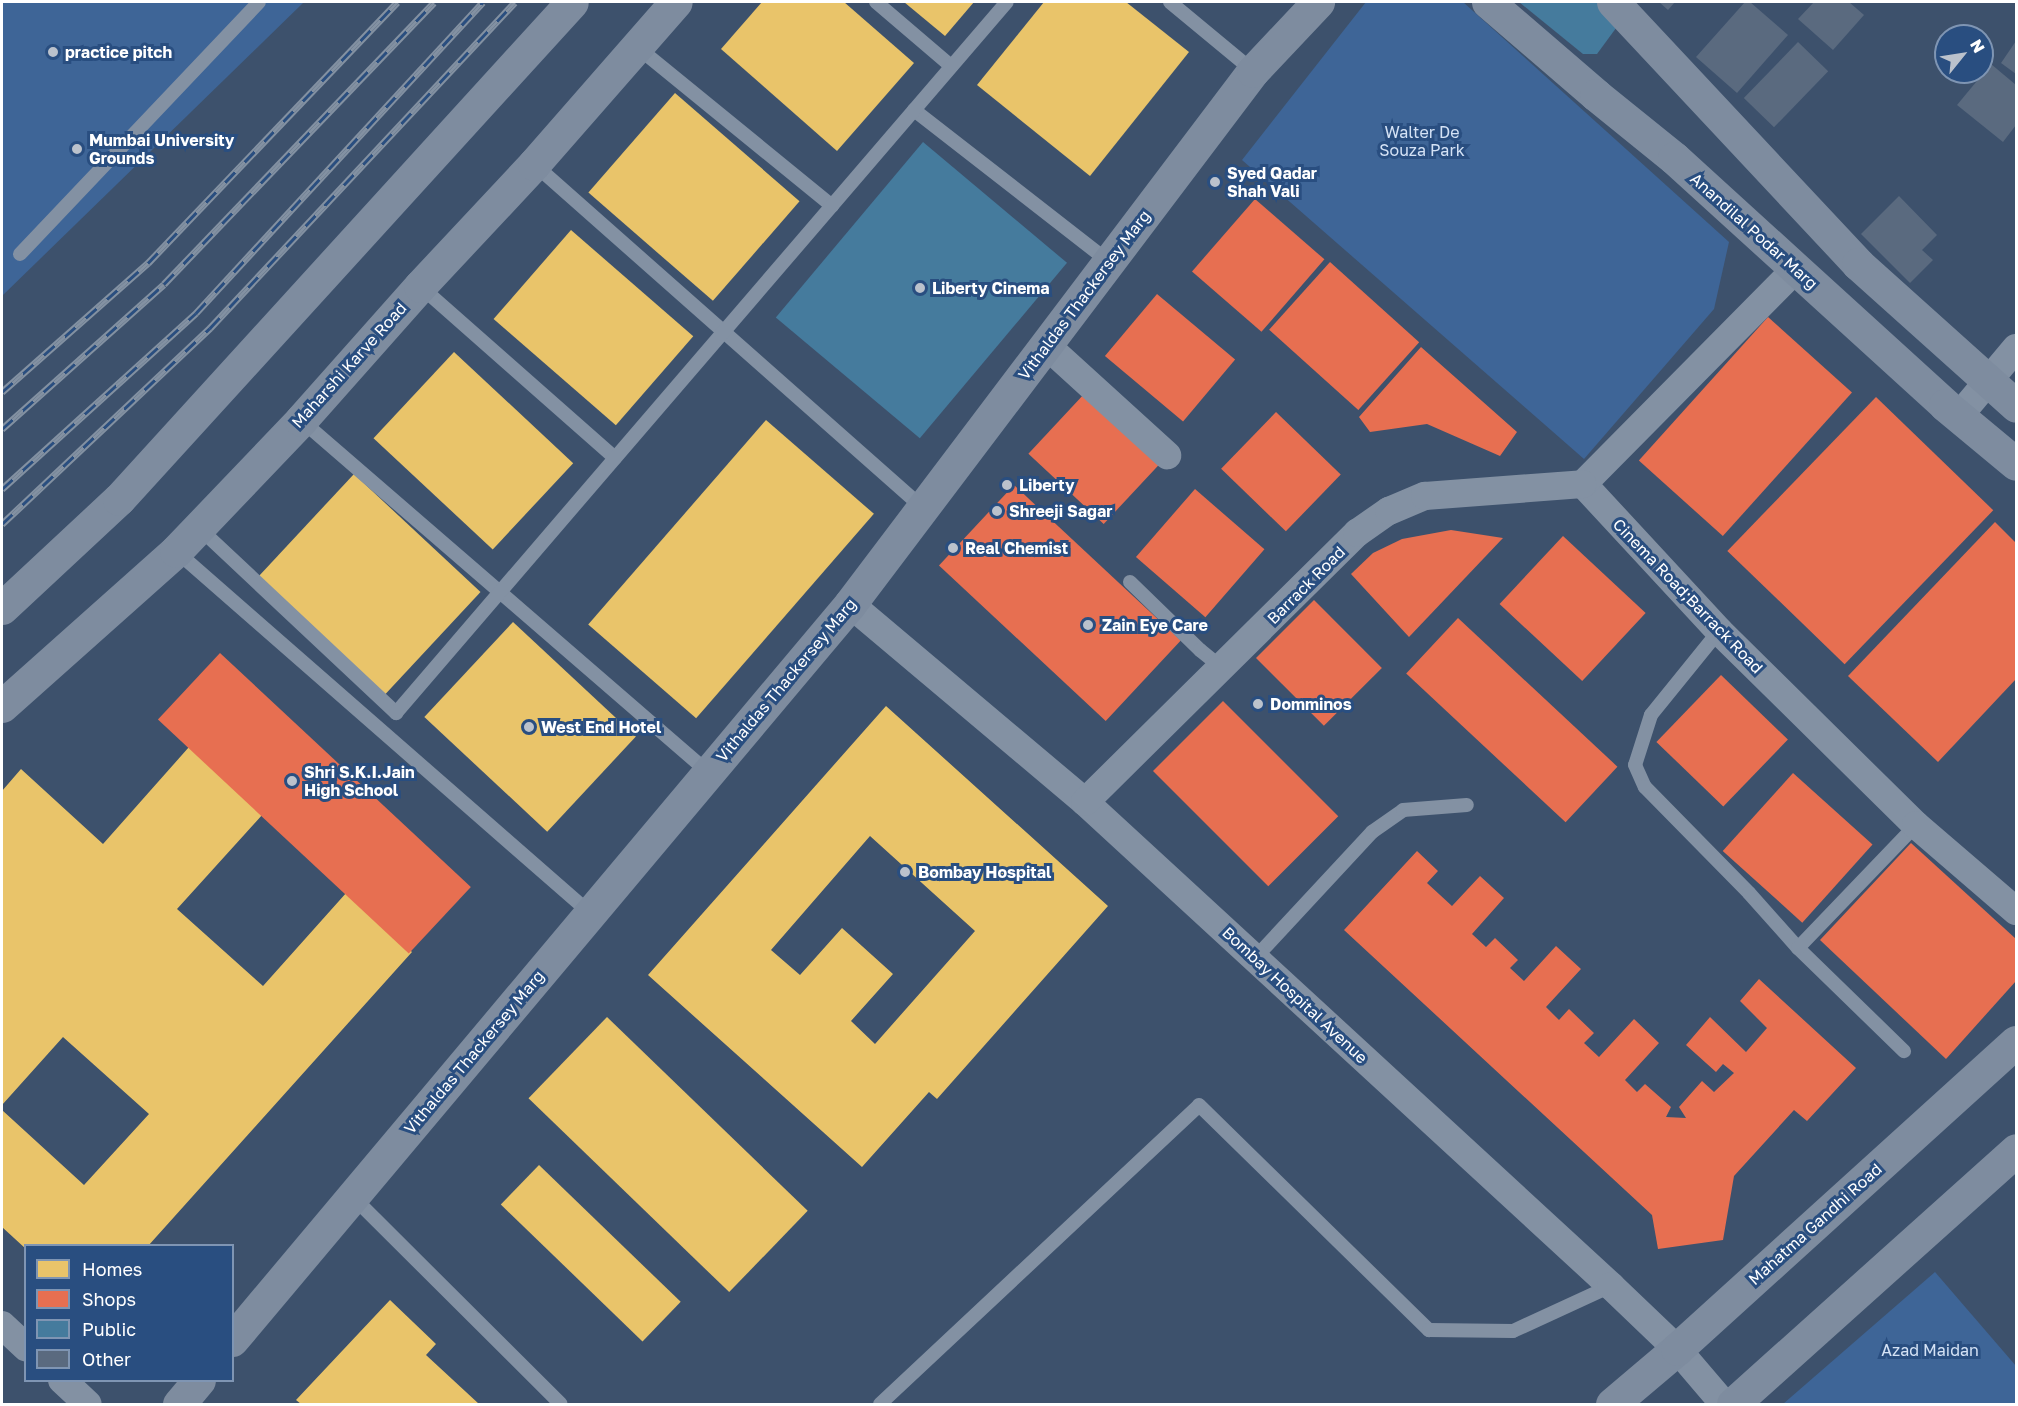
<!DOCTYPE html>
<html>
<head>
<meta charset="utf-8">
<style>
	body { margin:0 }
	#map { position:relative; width:2018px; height:1406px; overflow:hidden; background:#3d516c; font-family:"Golos Text",sans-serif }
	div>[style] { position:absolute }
	.green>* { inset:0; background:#3e6597 }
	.homes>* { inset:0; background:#e9c46a; transform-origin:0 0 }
	.shops>* { inset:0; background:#e76f51; transform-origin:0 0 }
	.public>* { inset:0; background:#457b9d; transform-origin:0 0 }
	.building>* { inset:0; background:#5a6a7f; transform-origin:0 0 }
	.lane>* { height:14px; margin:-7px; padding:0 7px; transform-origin:7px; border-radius:7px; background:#8391a3 }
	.street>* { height:28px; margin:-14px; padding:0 14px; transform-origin:14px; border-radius:14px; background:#8391a3 }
	.secondary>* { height:33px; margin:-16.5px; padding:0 16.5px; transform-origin:16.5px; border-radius:16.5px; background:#7e8c9f }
	.rail>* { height:7px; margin-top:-3.5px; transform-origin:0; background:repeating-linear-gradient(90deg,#294e80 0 14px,#8391a2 0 28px); box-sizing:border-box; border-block:2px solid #8391a2 }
	.dots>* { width:16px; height:16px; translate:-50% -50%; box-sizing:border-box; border:3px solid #294e80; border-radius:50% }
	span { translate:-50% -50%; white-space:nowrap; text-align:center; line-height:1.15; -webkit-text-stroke:6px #294e80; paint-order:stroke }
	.poi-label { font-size:16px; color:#fff; font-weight:700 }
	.left { translate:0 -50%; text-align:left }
	.park-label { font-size:16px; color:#d4e2f5 }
	.street-label { font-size:16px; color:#fff }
	.frame { position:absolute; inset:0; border:3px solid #fff; pointer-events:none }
	.legend { position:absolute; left:24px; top:1244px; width:210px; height:138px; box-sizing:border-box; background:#294e80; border:2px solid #7f95b3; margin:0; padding:8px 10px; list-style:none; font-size:18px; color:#fff }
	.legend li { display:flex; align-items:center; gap:12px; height:30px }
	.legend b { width:30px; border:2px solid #7f95b3 }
	.north { position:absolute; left:1934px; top:24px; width:60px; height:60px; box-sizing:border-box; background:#294e80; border:2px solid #7f95b3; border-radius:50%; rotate:60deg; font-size:16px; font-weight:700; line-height:24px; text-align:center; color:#fff }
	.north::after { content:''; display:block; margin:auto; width:21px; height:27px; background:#bbc2cc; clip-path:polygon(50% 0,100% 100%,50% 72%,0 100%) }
</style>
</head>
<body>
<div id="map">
	<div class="green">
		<div style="clip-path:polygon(2px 2px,304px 2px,2px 296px)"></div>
		<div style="clip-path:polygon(1366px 2px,1463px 2px,1729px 242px,1714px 309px,1584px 459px,1242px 160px)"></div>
		<div style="clip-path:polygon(1935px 1272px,2016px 1366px,2016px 1404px,1783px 1404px)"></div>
	</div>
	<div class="homes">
		<div style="clip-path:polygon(762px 2px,844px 2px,914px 63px,837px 151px,721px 49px)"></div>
		<div style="clip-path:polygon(904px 2px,974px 2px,945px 36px)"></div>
		<div style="clip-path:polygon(1044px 2px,1126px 2px,1189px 52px,1090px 176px,977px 85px)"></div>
		<div style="left:675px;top:93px;width:165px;height:132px;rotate:41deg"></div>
		<div style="left:571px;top:230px;width:162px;height:118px;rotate:41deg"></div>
		<div style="left:454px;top:352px;width:163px;height:118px;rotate:43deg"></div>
		<div style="left:766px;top:420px;width:143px;height:271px;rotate:41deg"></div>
		<div style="left:354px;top:474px;width:173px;height:140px;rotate:43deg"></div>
		<div style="left:513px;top:622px;width:168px;height:130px;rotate:43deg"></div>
		<div style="clip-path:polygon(evenodd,886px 706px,1108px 906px,937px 1099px,929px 1092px,862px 1167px,648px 975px,886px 706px,870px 836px,975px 931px,875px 1044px,851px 1021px,893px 974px,842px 928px,800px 975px,771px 950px,870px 836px)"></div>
		<div style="clip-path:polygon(189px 747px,263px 814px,177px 909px,263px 986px,347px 892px,412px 952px,148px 1246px,26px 1246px,26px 1249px,2px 1227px,2px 1110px,84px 1185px,149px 1114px,63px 1037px,2px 1105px,2px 791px,21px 769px,103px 844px)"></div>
		<div style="left:607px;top:1017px;width:279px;height:113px;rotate:44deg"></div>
		<div style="left:539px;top:1165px;width:197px;height:55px;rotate:44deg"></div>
		<div style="clip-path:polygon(390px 1300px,436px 1344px,426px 1355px,479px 1404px,301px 1404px,296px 1400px)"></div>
	</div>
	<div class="shops">
		<div style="left:1255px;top:199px;width:92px;height:96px;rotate:41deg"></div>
		<div style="left:1330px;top:262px;width:120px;height:91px;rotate:42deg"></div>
		<div style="left:1157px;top:294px;width:102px;height:81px;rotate:40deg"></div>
		<div style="left:1768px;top:317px;width:113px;height:193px;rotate:42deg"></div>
		<div style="clip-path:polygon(1421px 347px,1517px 432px,1500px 456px,1427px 424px,1370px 432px,1359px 417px)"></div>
		<div style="left:1085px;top:393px;width:103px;height:83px;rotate:43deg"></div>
		<div style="left:1876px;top:397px;width:163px;height:214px;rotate:44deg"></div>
		<div style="left:1276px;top:412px;width:90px;height:79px;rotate:44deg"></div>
		<div style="left:1014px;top:485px;width:228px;height:110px;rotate:43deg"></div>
		<div style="left:1195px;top:489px;width:92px;height:90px;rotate:41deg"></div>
		<div style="clip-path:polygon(1995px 522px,2016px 543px,2016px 679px,1938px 762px,1848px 676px)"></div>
		<div style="clip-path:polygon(1451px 530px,1503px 538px,1409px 637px,1351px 574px,1373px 553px,1402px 539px)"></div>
		<div style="left:1563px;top:536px;width:113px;height:93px;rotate:43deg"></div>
		<div style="left:1314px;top:600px;width:96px;height:82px;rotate:45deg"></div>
		<div style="left:1458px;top:618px;width:218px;height:76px;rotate:43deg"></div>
		<div style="left:220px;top:653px;width:343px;height:91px;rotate:43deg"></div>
		<div style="left:1721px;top:675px;width:93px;height:93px;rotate:44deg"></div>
		<div style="left:1223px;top:701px;width:163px;height:99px;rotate:45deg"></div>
		<div style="left:1793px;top:773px;width:107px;height:105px;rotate:42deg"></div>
		<div style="clip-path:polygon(1911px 843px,2016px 939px,2016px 981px,1946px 1059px,1820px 940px)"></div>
		<div style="clip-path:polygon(1417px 851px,1438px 871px,1427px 883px,1452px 906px,1480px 876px,1504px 898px,1472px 934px,1486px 947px,1495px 938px,1518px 960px,1510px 968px,1524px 981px,1556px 946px,1581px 969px,1546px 1007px,1559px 1020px,1569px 1009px,1594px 1033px,1584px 1043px,1599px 1057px,1634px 1019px,1659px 1043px,1625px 1080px,1637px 1092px,1645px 1084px,1671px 1107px,1666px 1117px,1686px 1118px,1679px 1107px,1702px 1081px,1714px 1092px,1734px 1073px,1723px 1064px,1716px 1072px,1686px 1045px,1710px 1017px,1746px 1052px,1767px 1028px,1740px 1001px,1759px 979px,1856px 1068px,1807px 1121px,1794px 1110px,1734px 1176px,1723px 1240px,1658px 1249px,1652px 1215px,1344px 930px)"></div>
	</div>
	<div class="public">
		<div style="clip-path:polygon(1519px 2px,1600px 2px,1619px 24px,1597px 54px,1583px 54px)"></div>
		<div style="left:923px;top:142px;width:188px;height:229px;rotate:40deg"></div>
	</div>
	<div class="building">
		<div style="clip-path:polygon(1659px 2px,1675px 2px,1668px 10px)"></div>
		<div style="clip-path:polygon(1745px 2px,1750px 2px,1788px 35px,1737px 93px,1696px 57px)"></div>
		<div style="clip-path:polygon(1814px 2px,1849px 2px,1864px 15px,1833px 50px,1798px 19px)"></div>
		<div style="clip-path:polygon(2016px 41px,2016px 74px,2001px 63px)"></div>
		<div style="left:1798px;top:42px;width:42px;height:78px;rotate:44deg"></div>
		<div style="clip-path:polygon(1991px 64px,2016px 85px,2016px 125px,2003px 142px,1957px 105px)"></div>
		<div style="clip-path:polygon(1899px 196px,1937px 235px,1922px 250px,1933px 260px,1910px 283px,1861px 234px)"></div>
	</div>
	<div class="lane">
		<div style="left:876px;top:2px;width:99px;rotate:40.5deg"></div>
		<div style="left:1170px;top:2px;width:108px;rotate:39.7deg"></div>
		<div style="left:636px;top:46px;width:253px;rotate:39.2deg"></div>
		<div style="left:914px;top:110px;width:247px;rotate:37.9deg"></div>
		<div style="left:534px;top:164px;width:519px;rotate:41.49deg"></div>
		<div style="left:20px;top:254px;width:347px;rotate:-46.5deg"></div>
		<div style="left:420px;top:286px;width:260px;rotate:41.4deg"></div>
		<div style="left:301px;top:420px;width:538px;rotate:40.86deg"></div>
		<div style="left:198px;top:527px;width:272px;rotate:43.2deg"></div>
		<div style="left:396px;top:713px;width:937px;rotate:-49.33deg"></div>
		<div style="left:176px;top:551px;width:550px;rotate:41.17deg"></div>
		<div style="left:1130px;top:582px;width:98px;rotate:44.2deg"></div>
		<div style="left:1200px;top:650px;width:28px;rotate:39deg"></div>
		<div style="left:1719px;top:631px;width:108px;rotate:129deg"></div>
		<div style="left:1651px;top:715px;width:52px;rotate:107.7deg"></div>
		<div style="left:1635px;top:765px;width:24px;rotate:66deg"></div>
		<div style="left:1645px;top:787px;width:148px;rotate:45.5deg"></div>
		<div style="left:1749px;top:893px;width:74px;rotate:48.3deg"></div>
		<div style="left:1798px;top:948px;width:148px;rotate:44.2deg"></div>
		<div style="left:1798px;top:948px;width:170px;rotate:-46.2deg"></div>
		<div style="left:1255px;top:958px;width:172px;rotate:-47.1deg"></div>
		<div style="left:1372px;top:832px;width:38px;rotate:-35deg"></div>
		<div style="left:1403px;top:810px;width:64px;rotate:-4.5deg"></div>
		<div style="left:353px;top:1197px;width:293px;rotate:44.9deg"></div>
		<div style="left:880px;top:1404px;width:437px;rotate:-43.1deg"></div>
		<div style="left:1199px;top:1105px;width:322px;rotate:44.4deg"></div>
		<div style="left:1429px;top:1330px;width:84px;rotate:0.7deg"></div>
		<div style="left:1513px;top:1331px;width:108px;rotate:-24.7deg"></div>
	</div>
	<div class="street">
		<div style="left:1046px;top:345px;width:164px;rotate:42.3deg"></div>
		<div style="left:1958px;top:417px;width:90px;rotate:-50deg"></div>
		<div style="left:1583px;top:484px;width:200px;rotate:47.2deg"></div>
		<div style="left:1719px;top:631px;width:276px;rotate:44.6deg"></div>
		<div style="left:1916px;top:825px;width:132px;rotate:40.7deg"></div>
		<div style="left:1583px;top:484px;width:303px;rotate:-45.3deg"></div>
		<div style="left:850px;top:604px;width:307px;rotate:40.1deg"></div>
		<div style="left:1085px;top:802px;width:715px;rotate:42.62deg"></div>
		<div style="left:1611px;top:1286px;width:91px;rotate:43.7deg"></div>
		<div style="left:1677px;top:1349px;width:72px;rotate:49.5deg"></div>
		<div style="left:1085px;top:802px;width:383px;rotate:-44.7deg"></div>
		<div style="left:1357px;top:533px;width:39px;rotate:-35deg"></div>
		<div style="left:1389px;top:511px;width:39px;rotate:-23deg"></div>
		<div style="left:1425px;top:496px;width:158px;rotate:-4.3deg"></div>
		<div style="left:2px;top:1325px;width:33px;rotate:43deg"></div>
		<div style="left:62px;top:1380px;width:35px;rotate:43deg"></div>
	</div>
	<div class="secondary">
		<div style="left:1488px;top:2px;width:143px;rotate:40.7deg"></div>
		<div style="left:1596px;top:95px;width:100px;rotate:38.9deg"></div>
		<div style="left:1674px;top:158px;width:367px;rotate:42.3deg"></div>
		<div style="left:1945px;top:405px;width:92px;rotate:39.7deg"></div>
		<div style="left:1613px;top:2px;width:359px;rotate:46.9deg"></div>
		<div style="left:1858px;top:264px;width:212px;rotate:41.9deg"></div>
		<div style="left:2px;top:608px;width:160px;rotate:-43deg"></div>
		<div style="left:119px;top:499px;width:672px;rotate:-47.65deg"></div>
		<div style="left:2px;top:706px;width:233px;rotate:-41.7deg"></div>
		<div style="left:176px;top:551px;width:181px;rotate:-46.3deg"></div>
		<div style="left:301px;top:420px;width:179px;rotate:-48.4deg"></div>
		<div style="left:420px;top:286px;width:167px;rotate:-46.9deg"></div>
		<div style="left:534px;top:164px;width:215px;rotate:-48.8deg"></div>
		<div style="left:232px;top:1340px;width:961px;rotate:-49.98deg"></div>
		<div style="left:850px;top:604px;width:668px;rotate:-52.91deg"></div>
		<div style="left:1253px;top:71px;width:95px;rotate:-46.7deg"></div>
		<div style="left:179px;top:1404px;width:31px;rotate:-50deg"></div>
		<div style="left:1612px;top:1404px;width:85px;rotate:-40.2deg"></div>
		<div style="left:1677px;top:1349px;width:457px;rotate:-42.2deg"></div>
		<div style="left:1733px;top:1404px;width:380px;rotate:-41.9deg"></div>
	</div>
	<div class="rail">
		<div style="left:2px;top:392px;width:195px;rotate:-41.5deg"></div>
		<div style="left:148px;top:263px;width:361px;rotate:-46.3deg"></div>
		<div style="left:2px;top:429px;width:217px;rotate:-41.8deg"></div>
		<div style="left:164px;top:284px;width:390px;rotate:-46.2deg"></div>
		<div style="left:2px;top:489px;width:262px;rotate:-42.2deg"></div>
		<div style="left:196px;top:313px;width:423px;rotate:-47.3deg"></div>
		<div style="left:2px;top:524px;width:286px;rotate:-43.3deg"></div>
		<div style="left:210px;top:328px;width:446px;rotate:-46.9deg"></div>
	</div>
	<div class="dots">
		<div style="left:53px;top:52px;background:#bbc2cc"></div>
		<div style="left:77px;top:149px;background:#bbc2cc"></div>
		<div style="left:1215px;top:182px;background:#bbc2cc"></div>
		<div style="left:920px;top:288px;background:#bbc2cc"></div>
		<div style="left:1007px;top:485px;background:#bbc2cc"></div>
		<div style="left:997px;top:511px;background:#bbc2cc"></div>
		<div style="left:953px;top:548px;background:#bbc2cc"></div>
		<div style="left:1088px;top:625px;background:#bbc2cc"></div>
		<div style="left:1258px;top:704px;background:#bbc2cc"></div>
		<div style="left:529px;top:727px;background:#bbc2cc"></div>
		<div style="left:292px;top:781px;background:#bbc2cc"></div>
		<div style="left:905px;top:872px;background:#bbc2cc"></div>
	</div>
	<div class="poi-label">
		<span class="left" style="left:65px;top:52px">practice pitch</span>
		<span class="left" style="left:89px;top:149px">Mumbai University<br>Grounds</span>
		<span class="left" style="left:1227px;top:182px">Syed Qadar<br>Shah Vali</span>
		<span class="left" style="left:932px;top:288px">Liberty Cinema</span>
		<span class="left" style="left:1019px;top:485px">Liberty</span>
		<span class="left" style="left:1009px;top:511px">Shreeji Sagar</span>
		<span class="left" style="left:965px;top:548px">Real Chemist</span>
		<span class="left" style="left:1102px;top:625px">Zain Eye Care</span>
		<span class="left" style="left:1270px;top:704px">Domminos</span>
		<span class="left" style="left:541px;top:727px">West End Hotel</span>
		<span class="left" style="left:304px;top:781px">Shri S.K.I.Jain<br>High School</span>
		<span class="left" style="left:918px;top:872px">Bombay Hospital</span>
	</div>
	<div class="park-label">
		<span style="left:1422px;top:141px">Walter De<br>Souza Park</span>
		<span style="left:1930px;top:1350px">Azad Maidan</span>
	</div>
	<div class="street-label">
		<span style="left:1754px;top:231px;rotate:42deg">Anandilal Podar Marg</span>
		<span style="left:1084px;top:295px;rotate:-53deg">Vithaldas Thackersey Marg</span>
		<span style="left:349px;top:365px;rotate:-48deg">Maharshi Karve Road</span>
		<span style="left:1306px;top:585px;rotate:-45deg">Barrack Road</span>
		<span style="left:1688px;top:596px;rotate:46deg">Cinema Road;Barrack Road</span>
		<span style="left:786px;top:680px;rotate:-50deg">Vithaldas Thackersey Marg</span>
		<span style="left:1295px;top:995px;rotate:43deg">Bombay Hospital Avenue</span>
		<span style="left:474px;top:1052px;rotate:-50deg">Vithaldas Thackersey Marg</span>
		<span style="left:1815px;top:1224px;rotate:-42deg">Mahatma Gandhi Road</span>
	</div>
	<div class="frame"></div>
	<ul class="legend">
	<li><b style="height:16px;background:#e9c46a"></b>Homes</li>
	<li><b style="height:16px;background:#e76f51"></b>Shops</li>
	<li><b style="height:16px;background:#457b9d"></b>Public</li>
	<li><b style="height:16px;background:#5a6a7f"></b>Other</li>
	</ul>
	<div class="north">N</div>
</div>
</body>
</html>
